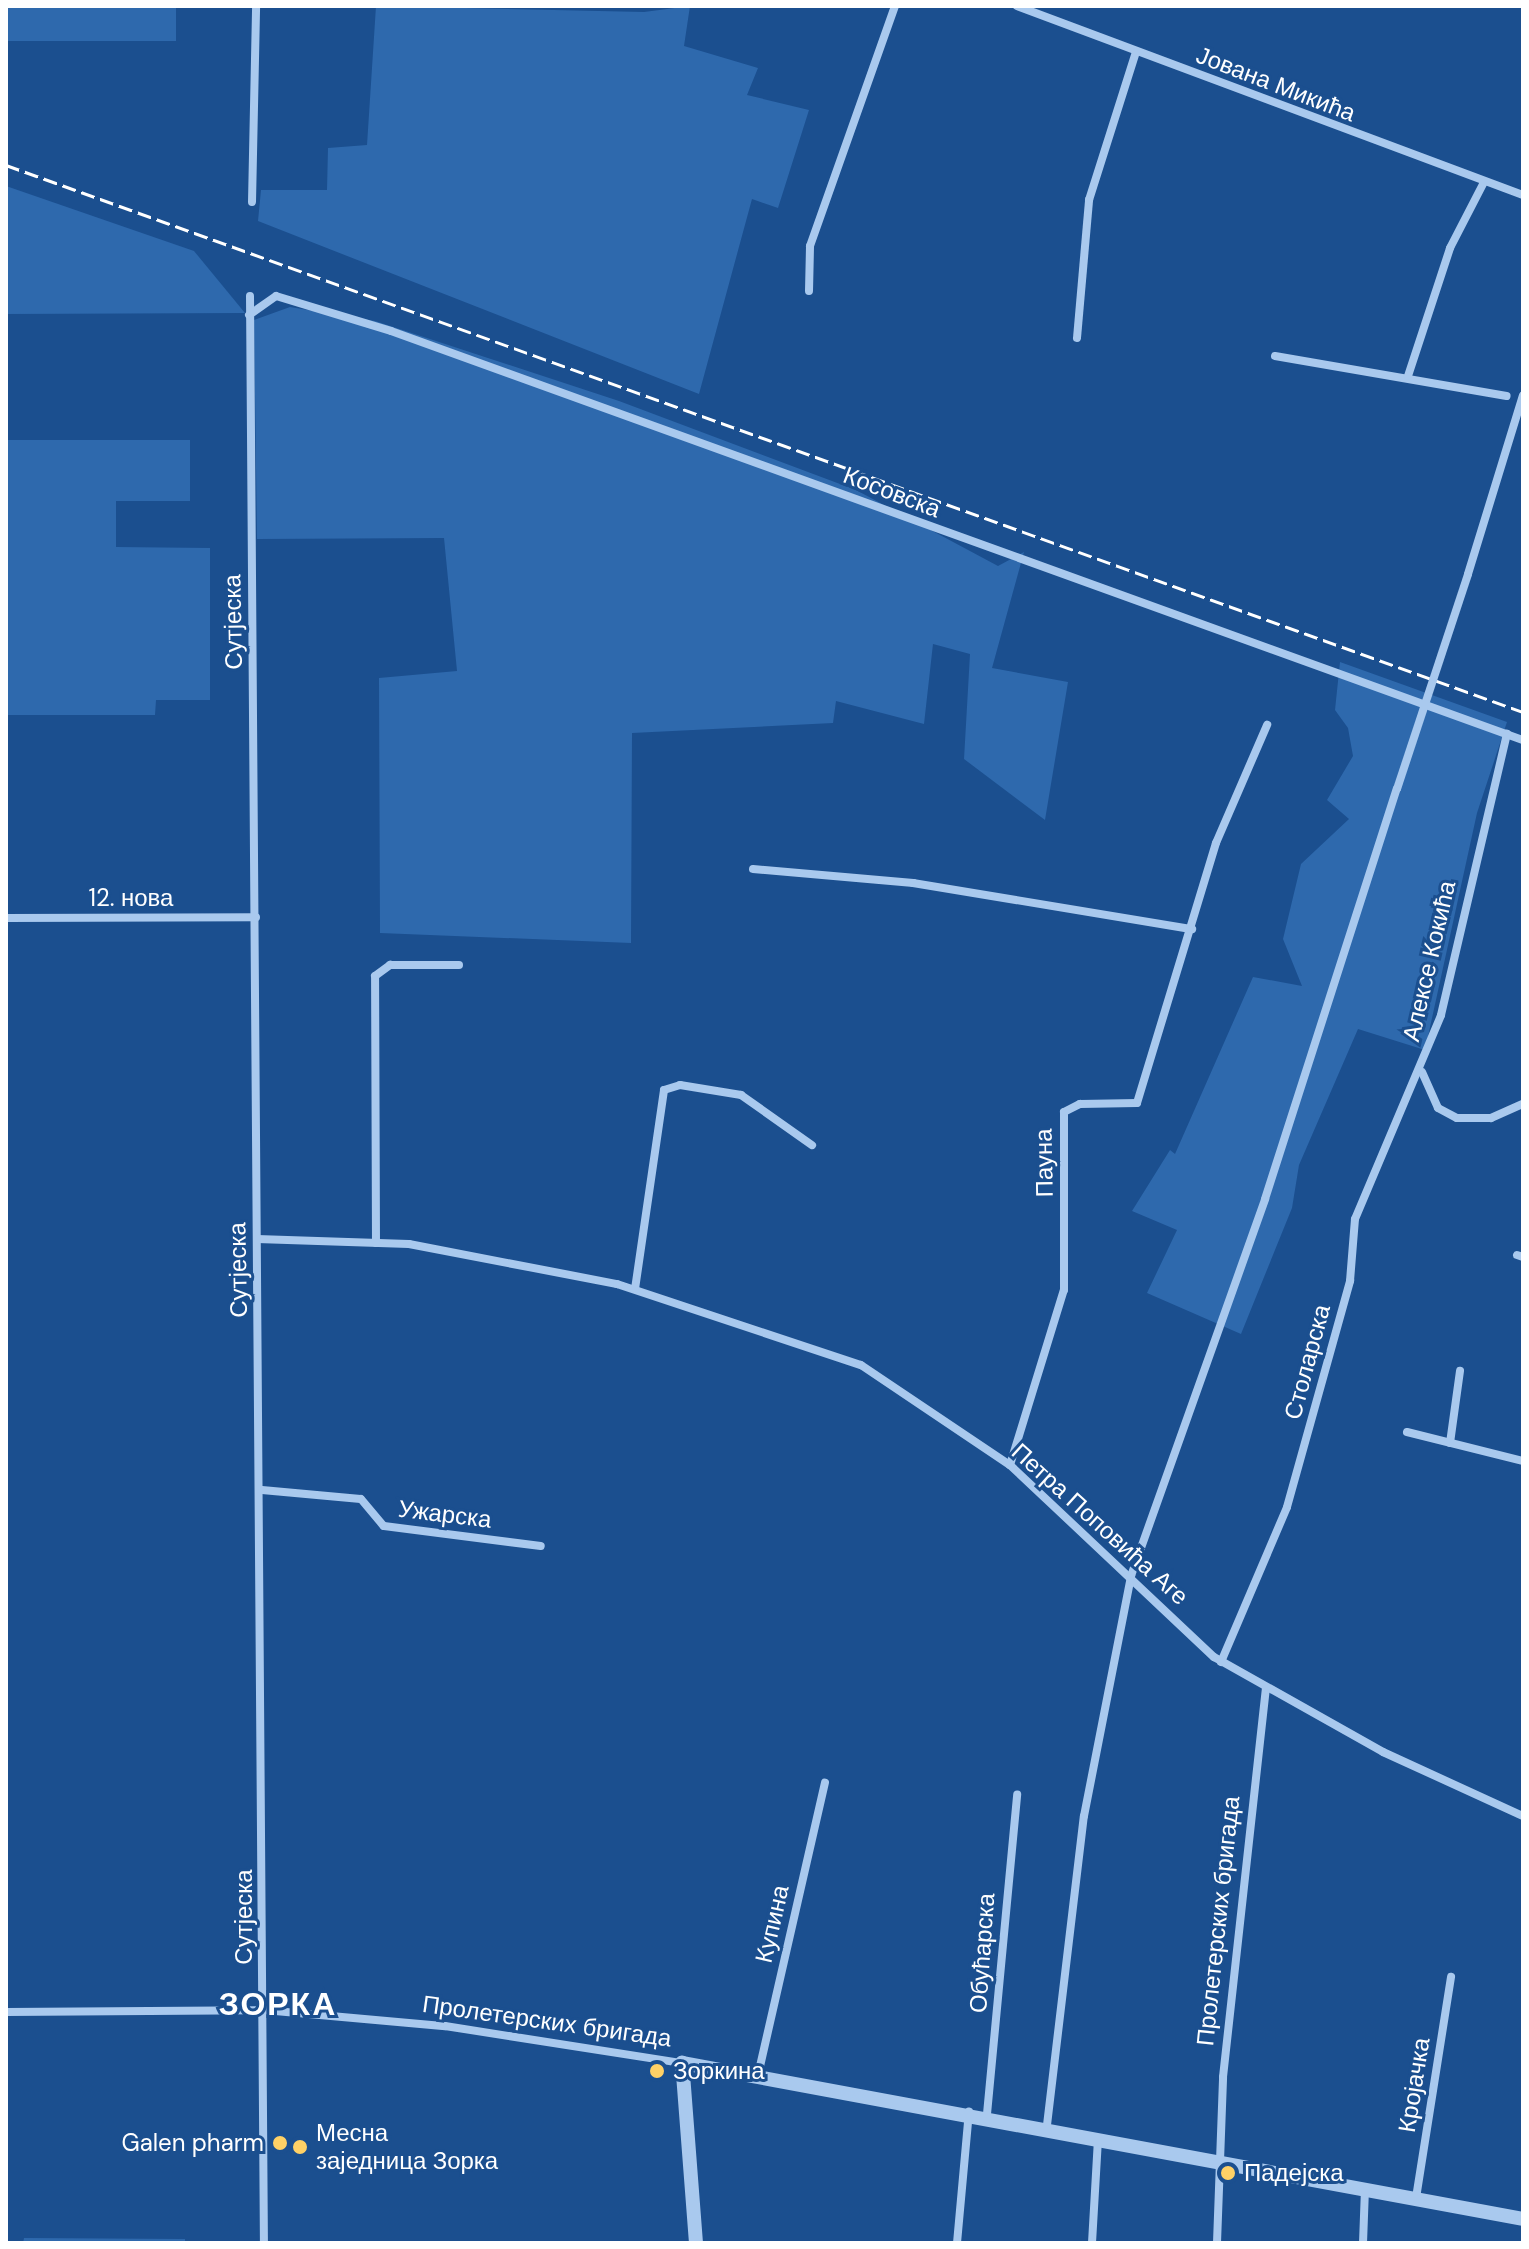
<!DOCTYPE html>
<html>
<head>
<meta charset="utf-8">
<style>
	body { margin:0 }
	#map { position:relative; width:1529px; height:2249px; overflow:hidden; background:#1b4f8f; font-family:"DM Sans",sans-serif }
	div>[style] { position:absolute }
	.green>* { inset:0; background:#2e69ad; transform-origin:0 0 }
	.minor>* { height:8px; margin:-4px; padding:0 4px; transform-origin:4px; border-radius:4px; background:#a9c9ee }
	.tertiary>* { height:14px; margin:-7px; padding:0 7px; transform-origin:7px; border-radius:7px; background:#a9c9ee }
	.rail>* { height:3px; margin-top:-1.5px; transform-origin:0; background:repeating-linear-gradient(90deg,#fff 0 14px,transparent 0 20px) }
	.minor-bridge>* { height:8px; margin:-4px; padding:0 4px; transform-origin:4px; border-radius:4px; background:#a9c9ee }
	.dots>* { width:22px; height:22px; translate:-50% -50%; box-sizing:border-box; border:4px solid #1b4f8f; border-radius:50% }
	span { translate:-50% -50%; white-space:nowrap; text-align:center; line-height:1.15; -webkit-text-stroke:6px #1b4f8f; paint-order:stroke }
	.street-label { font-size:24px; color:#fff }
	.poi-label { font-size:24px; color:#fff }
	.left { translate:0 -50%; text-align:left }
	.right { translate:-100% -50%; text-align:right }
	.district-label { font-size:32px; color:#fff; font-weight:700; letter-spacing:2px }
	.frame { position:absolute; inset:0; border:8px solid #fff; pointer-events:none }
</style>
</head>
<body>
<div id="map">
	<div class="green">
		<div style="left:6px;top:6px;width:170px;height:35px"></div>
		<div style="clip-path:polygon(376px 6px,644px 12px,690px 6px,684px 46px,758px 68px,747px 95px,809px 110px,778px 208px,752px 199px,699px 394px,258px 221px,261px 190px,327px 190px,328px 148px,367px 145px)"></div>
		<div style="clip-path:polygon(6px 186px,194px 251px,245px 313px,6px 314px)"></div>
		<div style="clip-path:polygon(290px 307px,375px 321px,619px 401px,856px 490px,998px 566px,1024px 552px,992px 668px,1068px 682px,1045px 820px,964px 759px,970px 654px,933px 644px,924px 724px,836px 701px,833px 723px,632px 733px,631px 943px,380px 933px,379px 678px,457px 671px,444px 538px,257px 539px,254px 320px)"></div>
		<div style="clip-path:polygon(6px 440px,190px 440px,190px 501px,116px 501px,116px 547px,210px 548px,210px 700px,156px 700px,155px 715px,6px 715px)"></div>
		<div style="clip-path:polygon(1340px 662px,1507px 722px,1477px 813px,1425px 1050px,1358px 1029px,1299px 1165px,1292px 1208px,1241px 1334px,1147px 1293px,1177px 1230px,1132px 1211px,1170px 1150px,1175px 1154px,1253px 977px,1302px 986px,1283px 939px,1301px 864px,1349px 819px,1327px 800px,1353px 756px,1348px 728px,1335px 710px)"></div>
		<div style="clip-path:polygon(24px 2238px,185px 2239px,185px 2243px,23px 2243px)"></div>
	</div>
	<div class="minor">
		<div style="left:1017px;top:6px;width:540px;rotate:20.48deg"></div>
		<div style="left:252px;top:202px;width:196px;rotate:-88.8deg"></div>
		<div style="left:809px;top:291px;width:45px;rotate:-88.7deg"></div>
		<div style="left:810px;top:246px;width:255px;rotate:-70.5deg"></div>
		<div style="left:250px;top:296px;width:1947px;rotate:89.59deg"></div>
		<div style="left:249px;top:315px;width:33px;rotate:-35deg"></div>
		<div style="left:276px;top:296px;width:120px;rotate:16.9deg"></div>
		<div style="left:391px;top:331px;width:1204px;rotate:19.87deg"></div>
		<div style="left:1077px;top:338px;width:139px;rotate:-85deg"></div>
		<div style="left:1089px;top:200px;width:155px;rotate:-72.4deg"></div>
		<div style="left:1275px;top:356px;width:235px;rotate:9.8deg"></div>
		<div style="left:1408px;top:376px;width:135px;rotate:-71.8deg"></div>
		<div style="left:1450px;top:248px;width:74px;rotate:-62.7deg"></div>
		<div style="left:1468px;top:574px;width:187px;rotate:-72.9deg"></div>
		<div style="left:753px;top:869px;width:161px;rotate:5deg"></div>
		<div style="left:913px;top:883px;width:283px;rotate:9.4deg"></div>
		<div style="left:6px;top:918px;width:250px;rotate:-0.2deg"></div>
		<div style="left:1422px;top:1072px;width:39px;rotate:66deg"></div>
		<div style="left:1438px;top:1108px;width:21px;rotate:28deg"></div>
		<div style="left:1457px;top:1118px;width:34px"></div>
		<div style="left:1491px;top:1118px;width:35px;rotate:-24deg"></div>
		<div style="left:257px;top:1239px;width:152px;rotate:1.9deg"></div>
		<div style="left:409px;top:1244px;width:212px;rotate:10.9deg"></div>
		<div style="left:617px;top:1284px;width:257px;rotate:18.4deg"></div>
		<div style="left:861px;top:1365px;width:179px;rotate:33.9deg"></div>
		<div style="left:1010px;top:1465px;width:280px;rotate:43.3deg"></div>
		<div style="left:1214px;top:1657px;width:194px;rotate:29.3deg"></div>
		<div style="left:1383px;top:1752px;width:154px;rotate:24.6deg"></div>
		<div style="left:376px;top:1243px;width:267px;rotate:-90.2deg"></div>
		<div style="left:375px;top:976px;width:19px;rotate:-36deg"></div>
		<div style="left:390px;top:965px;width:69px"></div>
		<div style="left:1517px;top:1255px;width:6px;rotate:18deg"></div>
		<div style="left:635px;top:1289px;width:201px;rotate:-81.7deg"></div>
		<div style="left:664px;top:1090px;width:17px;rotate:-17deg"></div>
		<div style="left:680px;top:1085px;width:62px;rotate:9.3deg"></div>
		<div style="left:741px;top:1095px;width:87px;rotate:35.2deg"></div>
		<div style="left:1407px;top:1432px;width:120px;rotate:14deg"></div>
		<div style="left:1450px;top:1443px;width:73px;rotate:-82.1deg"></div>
		<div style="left:1010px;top:1465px;width:183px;rotate:-72.9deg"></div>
		<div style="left:1064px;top:1290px;width:178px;rotate:-90deg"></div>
		<div style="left:1064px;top:1112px;width:18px;rotate:-27deg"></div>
		<div style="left:1080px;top:1104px;width:57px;rotate:-1deg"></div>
		<div style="left:1137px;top:1103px;width:272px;rotate:-73.1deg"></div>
		<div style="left:1216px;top:843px;width:129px;rotate:-66.6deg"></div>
		<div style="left:262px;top:1490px;width:99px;rotate:5.2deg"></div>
		<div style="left:361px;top:1499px;width:35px;rotate:50deg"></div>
		<div style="left:384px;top:1526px;width:158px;rotate:7.3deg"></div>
		<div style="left:1221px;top:1662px;width:168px;rotate:-66.9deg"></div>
		<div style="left:1287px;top:1507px;width:235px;rotate:-74.4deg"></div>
		<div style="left:1350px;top:1281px;width:62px;rotate:-85.4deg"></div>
		<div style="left:1355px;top:1219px;width:221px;rotate:-67.1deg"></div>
		<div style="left:1441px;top:1015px;width:289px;rotate:-76.8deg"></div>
		<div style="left:6px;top:2012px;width:258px;rotate:-0.4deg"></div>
		<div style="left:264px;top:2010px;width:182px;rotate:5.1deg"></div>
		<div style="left:445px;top:2026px;width:240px;rotate:8.9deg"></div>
		<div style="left:758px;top:2075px;width:300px;rotate:-77.1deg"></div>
		<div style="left:987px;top:2114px;width:321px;rotate:-84.6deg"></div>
		<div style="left:1047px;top:2125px;width:311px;rotate:-83.2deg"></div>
		<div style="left:1084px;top:1816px;width:245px;rotate:-78.9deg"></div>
		<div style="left:1131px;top:1576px;width:400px;rotate:-70.4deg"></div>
		<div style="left:1265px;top:1199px;width:431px;rotate:-72.2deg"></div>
		<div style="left:1416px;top:2198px;width:224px;rotate:-81deg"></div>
		<div style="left:957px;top:2243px;width:132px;rotate:-84.8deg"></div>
		<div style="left:1092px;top:2243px;width:103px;rotate:-86.7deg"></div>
		<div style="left:1217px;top:2243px;width:166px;rotate:-87.9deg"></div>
		<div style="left:1223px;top:2077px;width:391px;rotate:-83.7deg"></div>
		<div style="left:1363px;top:2243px;width:55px;rotate:-87.9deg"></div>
	</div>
	<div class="tertiary">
		<div style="left:696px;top:2243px;width:181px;rotate:-94.4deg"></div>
		<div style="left:682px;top:2063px;width:855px;rotate:10.51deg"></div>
	</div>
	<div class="rail">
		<div style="left:6px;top:165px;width:1613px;rotate:19.83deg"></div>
	</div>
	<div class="minor-bridge">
		<div style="left:1397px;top:789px;width:226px;rotate:-71.7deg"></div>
	</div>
	<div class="dots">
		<div style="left:657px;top:2071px;background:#ffd166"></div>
		<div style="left:280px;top:2143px;background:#ffd166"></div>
		<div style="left:300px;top:2147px;background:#ffd166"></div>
		<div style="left:1228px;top:2173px;background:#ffd166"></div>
	</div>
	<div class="street-label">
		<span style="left:1276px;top:84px;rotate:21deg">Јована Микића</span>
		<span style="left:892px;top:492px;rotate:21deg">Косовска</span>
		<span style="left:233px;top:622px;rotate:-91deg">Сутјеска</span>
		<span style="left:131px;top:898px">12. нова</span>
		<span style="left:1429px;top:961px;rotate:-77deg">Алексе Кокића</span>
		<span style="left:1044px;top:1163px;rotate:-91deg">Пауна</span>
		<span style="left:238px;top:1270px;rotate:-91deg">Сутјеска</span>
		<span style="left:1307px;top:1362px;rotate:-75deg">Столарска</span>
		<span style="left:445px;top:1514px;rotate:7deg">Ужарска</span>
		<span style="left:1100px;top:1524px;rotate:42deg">Петра Поповића Аге</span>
		<span style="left:244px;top:1917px;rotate:-90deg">Сутјеска</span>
		<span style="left:1218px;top:1921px;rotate:-84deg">Пролетерских бригада</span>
		<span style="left:772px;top:1924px;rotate:-77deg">Купина</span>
		<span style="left:982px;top:1953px;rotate:-86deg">Обућарска</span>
		<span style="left:547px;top:2021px;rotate:8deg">Пролетерских бригада</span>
		<span style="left:1414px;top:2085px;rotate:-81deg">Кројачка</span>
	</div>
	<div class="poi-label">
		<span class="left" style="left:673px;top:2071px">Зоркина</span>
		<span class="left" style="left:316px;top:2147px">Месна<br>заједница Зорка</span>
		<span class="right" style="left:264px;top:2143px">Galen pharm</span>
		<span class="left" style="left:1244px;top:2173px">Падејска</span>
	</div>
	<div class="district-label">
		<span style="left:278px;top:2004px">ЗОРКА</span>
	</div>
	<div class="frame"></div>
</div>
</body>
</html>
